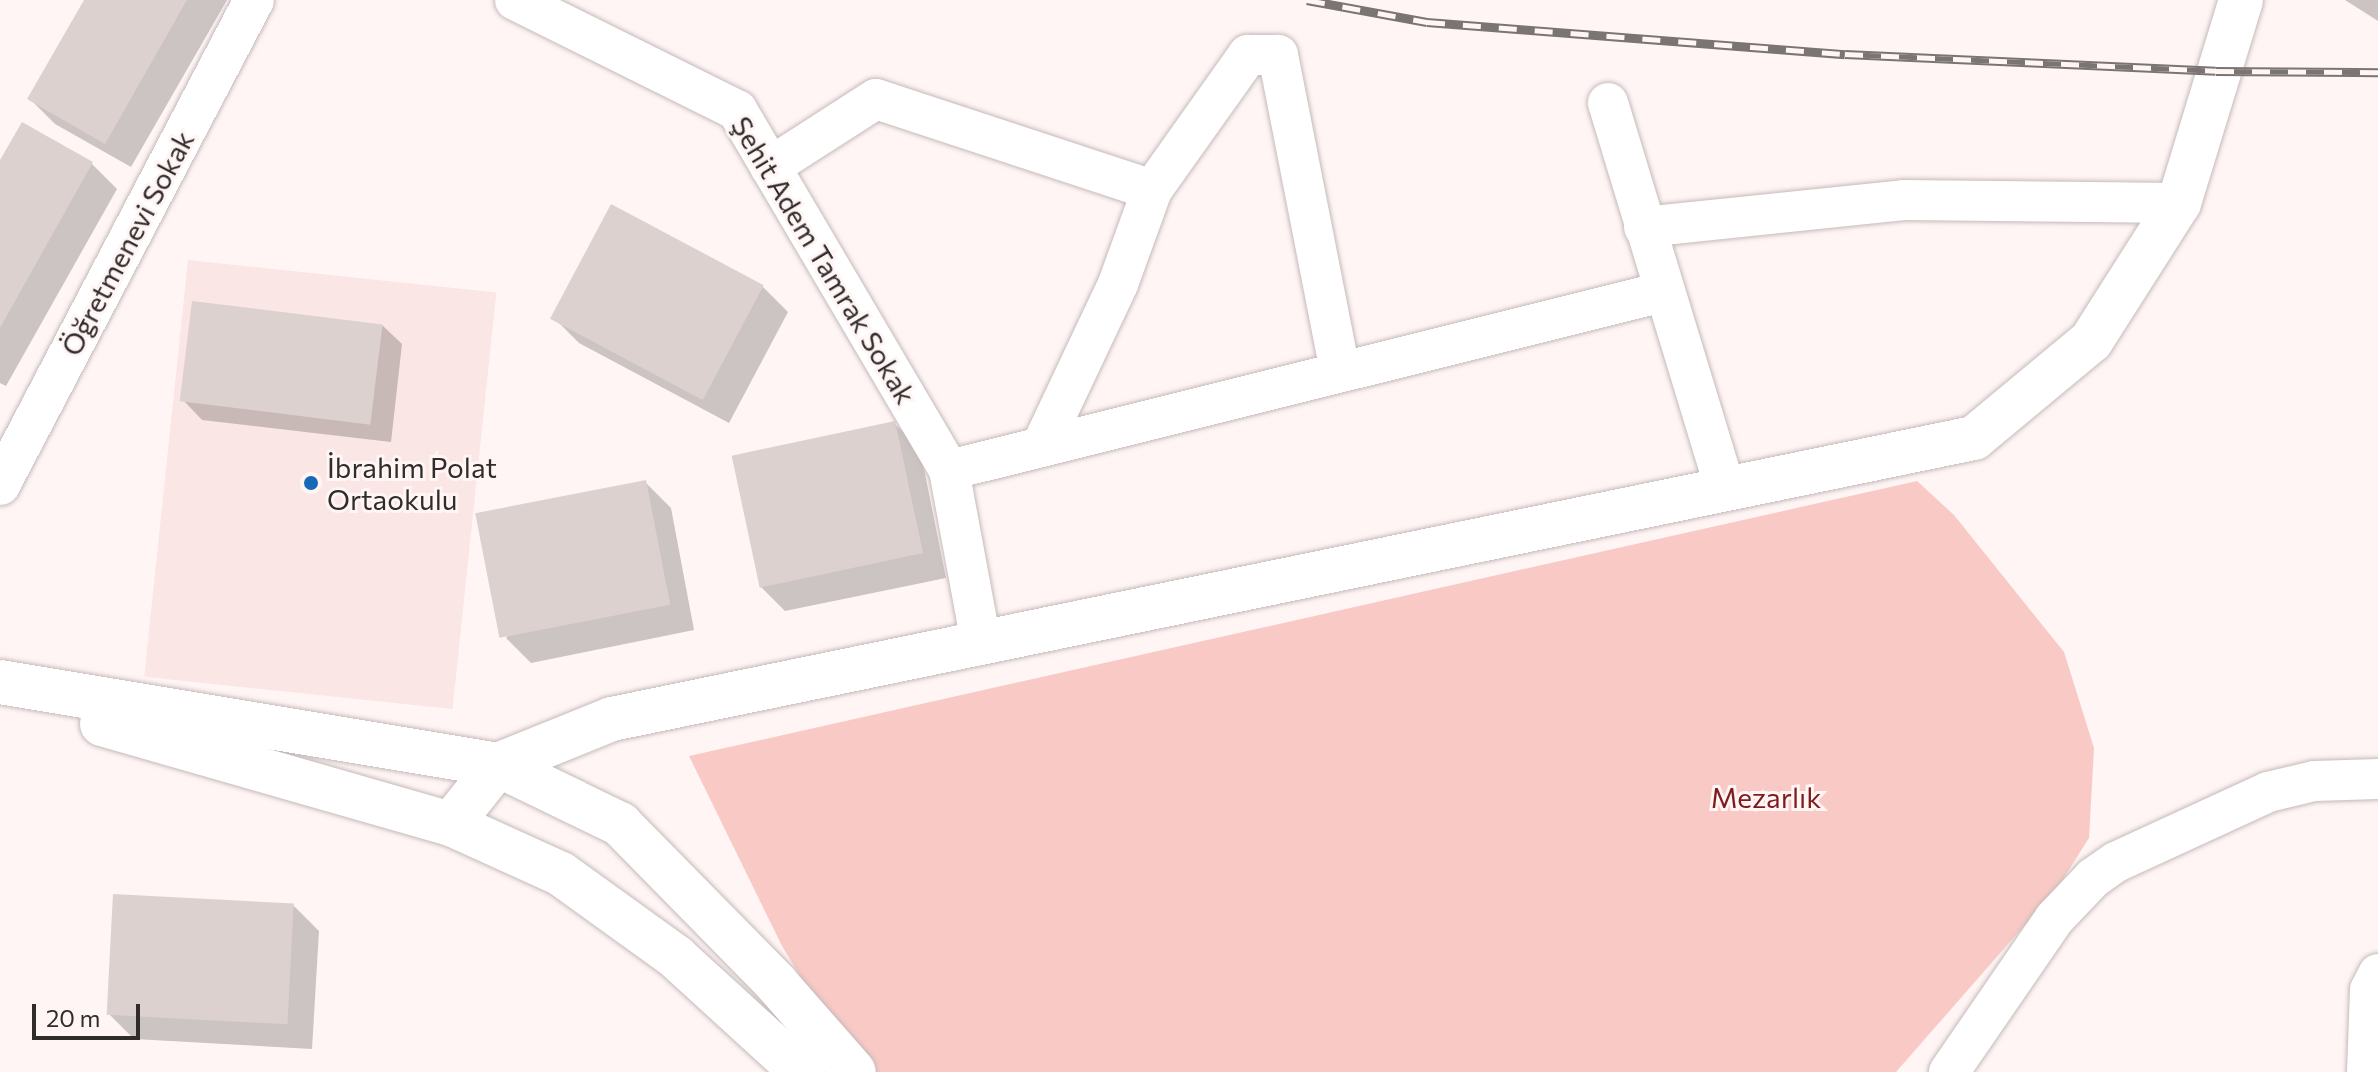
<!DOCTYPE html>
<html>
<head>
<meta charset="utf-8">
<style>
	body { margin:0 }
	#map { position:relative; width:2378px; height:1072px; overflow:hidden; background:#fef5f4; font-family:Commissioner,sans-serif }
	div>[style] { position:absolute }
	.built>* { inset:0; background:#fae6e4; transform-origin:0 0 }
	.green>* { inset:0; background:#f9cac5 }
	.shadow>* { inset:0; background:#0003 }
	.building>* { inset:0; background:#dcd1cf; transform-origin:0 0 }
	.roads { filter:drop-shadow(0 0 2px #c5bab9) drop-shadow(0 0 2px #c5bab9) }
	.street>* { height:40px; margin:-20px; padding:0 20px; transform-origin:20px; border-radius:20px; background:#fff }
	.secondary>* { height:44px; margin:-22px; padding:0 22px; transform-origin:22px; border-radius:22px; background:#fff }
	.rail>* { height:9px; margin-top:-4.5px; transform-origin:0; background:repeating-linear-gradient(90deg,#fef5f4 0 18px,#7a7473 0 36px); box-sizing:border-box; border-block:2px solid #7a7473 }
	.dots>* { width:22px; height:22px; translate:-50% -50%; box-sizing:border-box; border:4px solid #fef5f4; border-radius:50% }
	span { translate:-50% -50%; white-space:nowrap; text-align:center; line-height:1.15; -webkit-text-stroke:6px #fef5f4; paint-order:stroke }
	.street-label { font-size:28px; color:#302c2b }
	.poi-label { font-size:28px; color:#302c2b }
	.left { translate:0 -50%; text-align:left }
	.park-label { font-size:28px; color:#7d1b1d }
	.scale { position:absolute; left:32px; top:1004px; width:108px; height:36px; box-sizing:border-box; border:4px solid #302c2b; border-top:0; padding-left:10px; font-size:24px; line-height:28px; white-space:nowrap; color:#302c2b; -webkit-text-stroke:6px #fef5f4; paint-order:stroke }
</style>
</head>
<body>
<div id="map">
	<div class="built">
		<div style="left:188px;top:260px;width:310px;height:419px;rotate:6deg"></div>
	</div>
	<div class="green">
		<div style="clip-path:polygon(1917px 481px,1954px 515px,2064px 652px,2094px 748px,2089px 838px,2058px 887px,1896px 1072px,858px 1072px,782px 946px,689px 756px)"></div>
	</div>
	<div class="shadow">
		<div style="clip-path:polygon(87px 0,227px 0,131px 167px,55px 124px,30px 99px)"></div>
		<div style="clip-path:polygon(2345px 0,2378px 0,2378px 21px)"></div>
		<div style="clip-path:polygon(22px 125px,92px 164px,117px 189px,6px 386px,0 383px,0 164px)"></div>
		<div style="clip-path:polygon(762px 286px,788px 312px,729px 423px,579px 343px,554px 318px)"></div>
		<div style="clip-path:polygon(382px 325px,402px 344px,391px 442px,202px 420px,183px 400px)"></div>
		<div style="clip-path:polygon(894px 423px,920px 449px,946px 578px,785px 611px,759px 585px)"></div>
		<div style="clip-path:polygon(645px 482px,671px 508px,694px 630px,531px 663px,506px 638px)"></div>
		<div style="clip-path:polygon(294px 906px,319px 931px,312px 1049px,134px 1039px,109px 1014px)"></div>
	</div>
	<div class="building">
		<div style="clip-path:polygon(84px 0,187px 0,105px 144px,27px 99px)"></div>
		<div style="clip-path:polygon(22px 122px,93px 162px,0 328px,0 160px)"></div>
		<div style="left:611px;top:204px;width:173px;height:130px;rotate:28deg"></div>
		<div style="left:192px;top:301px;width:192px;height:101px;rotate:7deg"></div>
		<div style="left:895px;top:421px;width:135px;height:167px;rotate:78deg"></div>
		<div style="left:646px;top:480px;width:127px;height:174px;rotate:79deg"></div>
		<div style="left:113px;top:894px;width:181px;height:121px;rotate:3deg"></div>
	</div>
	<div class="roads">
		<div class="street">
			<div style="left:515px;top:0;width:248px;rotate:26.4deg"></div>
			<div style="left:737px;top:110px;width:418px;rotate:59.5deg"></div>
			<div style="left:949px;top:470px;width:176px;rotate:79.5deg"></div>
			<div style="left:1608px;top:103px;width:403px;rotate:73.1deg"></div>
			<div style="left:770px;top:167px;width:126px;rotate:-32.7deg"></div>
			<div style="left:876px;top:99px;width:291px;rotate:18.2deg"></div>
			<div style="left:1152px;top:190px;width:166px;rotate:-54.6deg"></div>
			<div style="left:1248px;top:55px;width:30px"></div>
			<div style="left:1278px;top:55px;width:323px;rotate:78.9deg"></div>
			<div style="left:1644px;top:227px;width:261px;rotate:-5.9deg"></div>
			<div style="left:1904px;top:200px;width:275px;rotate:0.6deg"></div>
			<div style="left:1041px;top:447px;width:180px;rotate:-64.7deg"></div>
			<div style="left:1118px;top:284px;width:100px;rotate:-70.1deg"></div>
			<div style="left:949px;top:470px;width:736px;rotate:-14deg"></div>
			<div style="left:0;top:485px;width:547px;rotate:-62.36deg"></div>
			<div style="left:1949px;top:1072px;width:186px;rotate:-55.5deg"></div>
			<div style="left:2054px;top:919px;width:57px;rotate:-46.4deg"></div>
			<div style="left:2093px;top:878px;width:28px;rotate:-35deg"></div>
			<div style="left:2116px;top:862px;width:167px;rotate:-24.7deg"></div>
			<div style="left:2268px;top:792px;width:47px;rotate:-13.4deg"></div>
			<div style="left:2314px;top:781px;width:64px;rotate:-1.8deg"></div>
			<div style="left:2367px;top:1072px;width:82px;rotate:-87.9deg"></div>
			<div style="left:2370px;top:990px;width:18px;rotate:-63deg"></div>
		</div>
		<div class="secondary">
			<div style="left:0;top:682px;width:505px;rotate:9.46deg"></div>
			<div style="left:498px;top:765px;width:136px;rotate:25.8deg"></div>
			<div style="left:620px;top:824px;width:223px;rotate:45.5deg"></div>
			<div style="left:776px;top:983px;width:118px;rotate:48.8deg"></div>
			<div style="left:102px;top:724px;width:363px;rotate:16deg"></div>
			<div style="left:451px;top:824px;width:121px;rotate:24.4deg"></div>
			<div style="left:561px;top:874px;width:142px;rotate:35.8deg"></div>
			<div style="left:676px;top:957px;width:171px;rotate:42.4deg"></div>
			<div style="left:451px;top:824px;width:75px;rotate:-51.5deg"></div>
			<div style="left:498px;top:765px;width:123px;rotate:-22deg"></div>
			<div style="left:612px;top:719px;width:1391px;rotate:-11.66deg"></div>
			<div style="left:1974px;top:438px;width:152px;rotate:-39.7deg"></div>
			<div style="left:2091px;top:341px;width:164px;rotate:-57.5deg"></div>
			<div style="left:2179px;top:203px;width:212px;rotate:-73deg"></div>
		</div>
	</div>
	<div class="rail">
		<div style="left:1307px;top:0;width:122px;rotate:10.4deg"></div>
		<div style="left:1427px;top:22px;width:419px;rotate:4.4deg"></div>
		<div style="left:1845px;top:54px;width:371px;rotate:2.6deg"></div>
		<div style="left:2216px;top:71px;width:162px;rotate:0.4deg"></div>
	</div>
	<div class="dots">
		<div style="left:311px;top:483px;background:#1569b7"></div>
	</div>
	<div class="street-label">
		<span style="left:127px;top:243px;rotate:-62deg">Öğretmenevi Sokak</span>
		<span style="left:824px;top:260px;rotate:59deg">Şehit Adem Tamrak Sokak</span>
	</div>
	<div class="poi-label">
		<span class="left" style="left:327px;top:483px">İbrahim Polat<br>Ortaokulu</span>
	</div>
	<div class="park-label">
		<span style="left:1766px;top:797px">Mezarlık</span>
	</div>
	<div class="scale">20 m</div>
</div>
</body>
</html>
